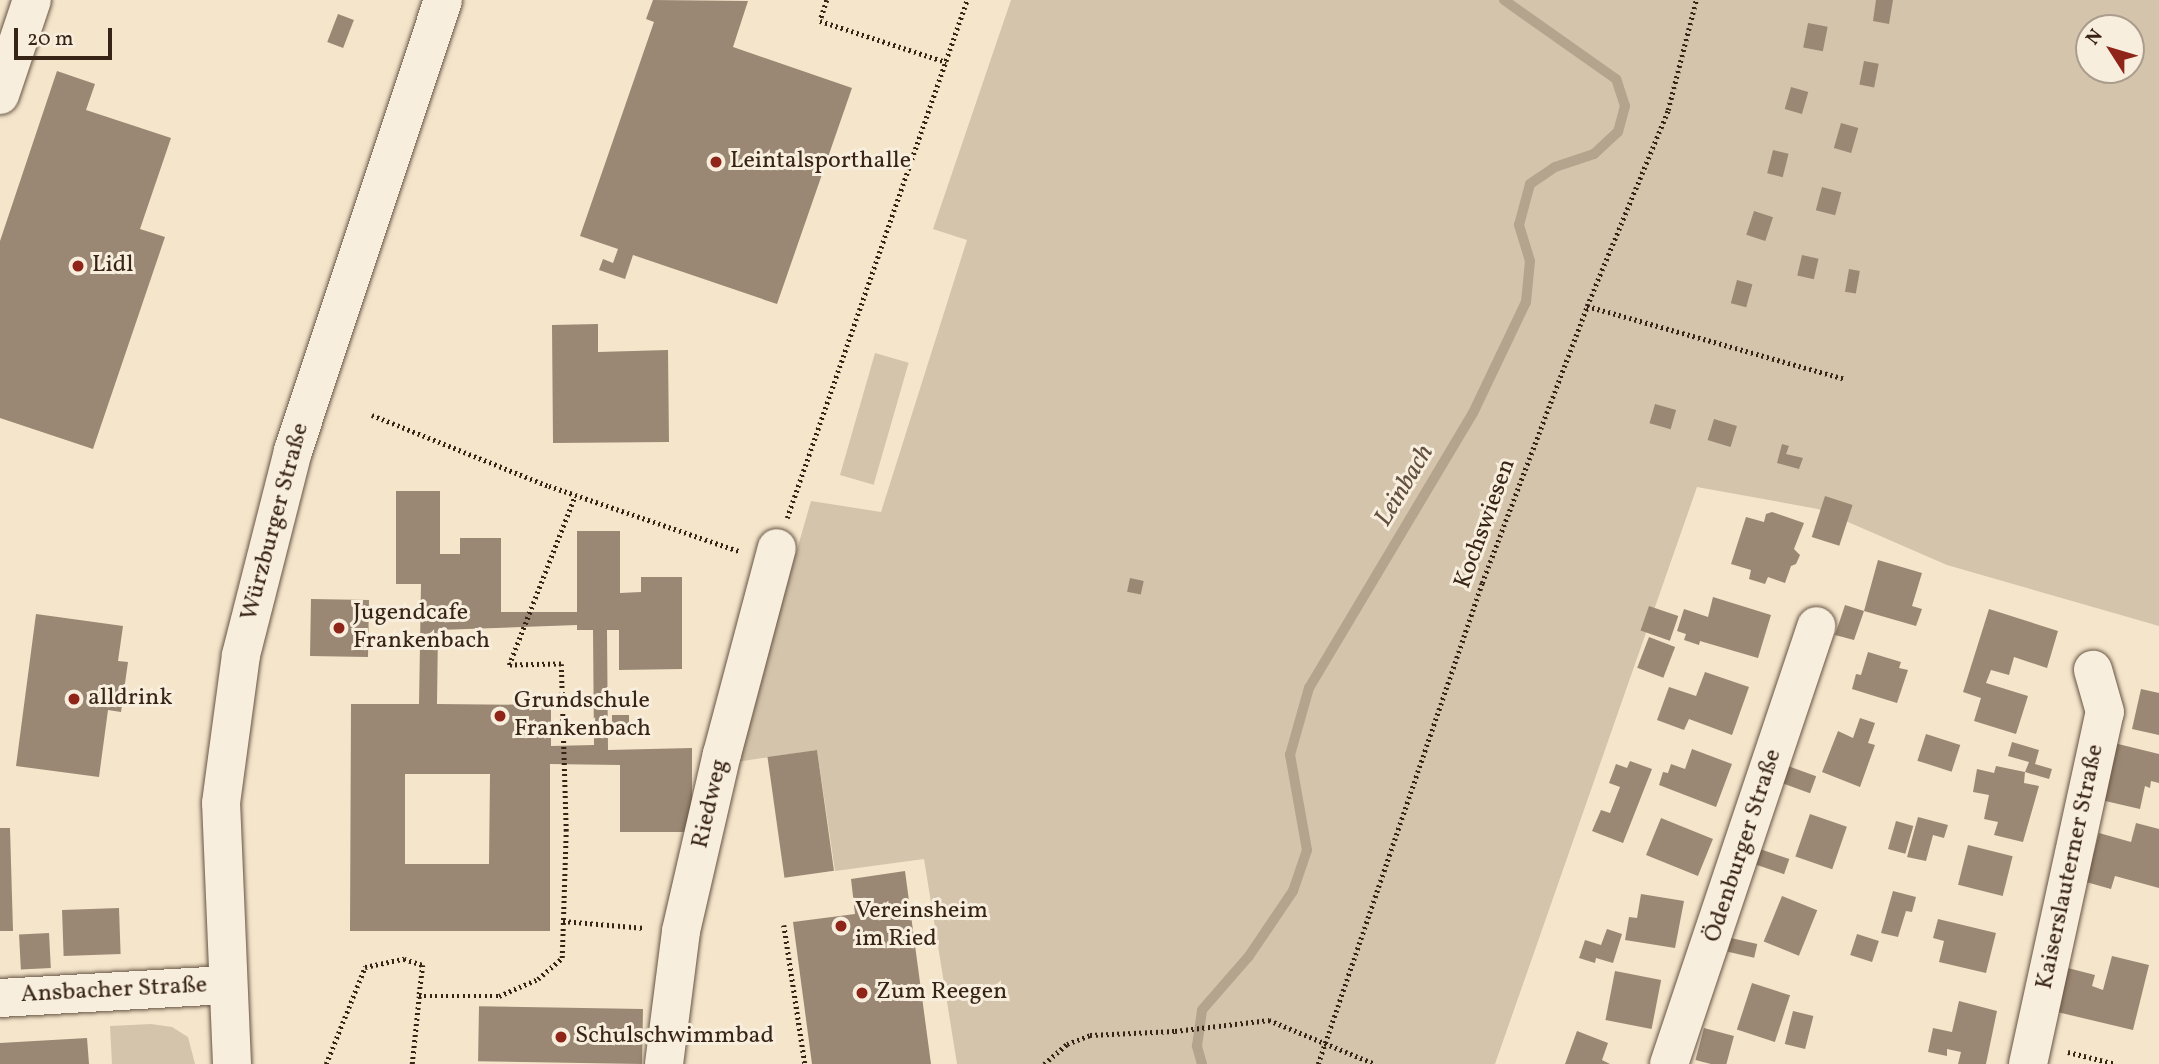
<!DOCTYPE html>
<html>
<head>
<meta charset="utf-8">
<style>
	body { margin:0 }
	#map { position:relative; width:2159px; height:1064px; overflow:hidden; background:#f4e5cb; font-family:Vollkorn,serif }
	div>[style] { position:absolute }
	.green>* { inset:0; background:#d4c4ac; transform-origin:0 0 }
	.stream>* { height:10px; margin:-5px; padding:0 5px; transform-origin:5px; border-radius:5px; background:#b4a38d }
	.building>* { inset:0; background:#9a8874; transform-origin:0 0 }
	.path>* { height:4.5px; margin-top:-2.25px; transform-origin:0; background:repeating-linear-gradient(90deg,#382416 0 2px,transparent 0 5.5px) }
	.roads { filter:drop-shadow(0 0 2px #675443) drop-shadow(0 0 2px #675443) }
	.minor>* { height:38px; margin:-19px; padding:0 19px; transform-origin:19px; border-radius:19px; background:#f8eedd }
	.secondary>* { height:38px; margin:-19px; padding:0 19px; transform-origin:19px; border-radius:19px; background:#f8eedd }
	.dots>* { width:19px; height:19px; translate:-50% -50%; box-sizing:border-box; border:4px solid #f8eedd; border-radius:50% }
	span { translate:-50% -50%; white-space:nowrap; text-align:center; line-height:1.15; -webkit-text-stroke:6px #f8eedd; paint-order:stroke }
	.poi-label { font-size:24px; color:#382416 }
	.left { translate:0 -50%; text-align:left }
	.street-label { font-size:24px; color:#382416 }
	.water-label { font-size:26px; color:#635040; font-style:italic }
	.north { position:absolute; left:2075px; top:14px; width:70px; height:70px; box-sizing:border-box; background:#f8eedd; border:2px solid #ab9d8d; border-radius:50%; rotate:307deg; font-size:19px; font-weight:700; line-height:28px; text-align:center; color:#382416 }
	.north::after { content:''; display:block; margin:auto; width:24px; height:32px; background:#8f2418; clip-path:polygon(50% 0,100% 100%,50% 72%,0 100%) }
	.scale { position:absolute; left:14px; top:28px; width:98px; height:32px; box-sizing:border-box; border:4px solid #382416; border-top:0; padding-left:9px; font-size:21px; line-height:24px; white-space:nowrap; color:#382416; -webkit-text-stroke:5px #f8eedd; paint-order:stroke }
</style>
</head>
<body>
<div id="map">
	<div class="green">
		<div style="clip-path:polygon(evenodd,1011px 0,2159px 0,2159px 626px,1947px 565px,1818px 509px,1697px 487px,1495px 1064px,957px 1064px,924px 859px,835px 871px,817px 750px,736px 762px,811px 501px,881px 512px,967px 240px,933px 229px,1011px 0,2089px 28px,2131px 28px,2131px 70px,2089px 70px,2089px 28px)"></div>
		<div style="left:875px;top:353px;width:35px;height:127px;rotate:16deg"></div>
		<div style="clip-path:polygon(151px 1024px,172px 1027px,188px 1037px,195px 1064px,112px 1064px,110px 1026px)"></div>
	</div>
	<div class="stream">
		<div style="left:1202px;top:1064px;width:19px;rotate:-106deg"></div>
		<div style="left:1197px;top:1046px;width:36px;rotate:-82deg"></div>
		<div style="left:1202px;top:1010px;width:72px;rotate:-49deg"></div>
		<div style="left:1249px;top:956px;width:78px;rotate:-55.9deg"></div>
		<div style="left:1293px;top:891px;width:43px;rotate:-71.1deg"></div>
		<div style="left:1307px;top:850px;width:97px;rotate:-100.1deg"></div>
		<div style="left:1290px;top:755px;width:70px;rotate:-74.2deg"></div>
		<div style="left:1309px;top:688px;width:320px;rotate:-59.2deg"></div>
		<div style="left:1473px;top:413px;width:123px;rotate:-64.5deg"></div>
		<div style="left:1526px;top:302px;width:41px;rotate:-84.4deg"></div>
		<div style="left:1530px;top:261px;width:38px;rotate:-107deg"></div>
		<div style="left:1519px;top:225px;width:42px;rotate:-75deg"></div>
		<div style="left:1530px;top:184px;width:30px;rotate:-34deg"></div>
		<div style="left:1555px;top:167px;width:41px;rotate:-18.4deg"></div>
		<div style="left:1594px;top:154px;width:33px;rotate:-43deg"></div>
		<div style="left:1618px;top:132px;width:27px;rotate:-75deg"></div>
		<div style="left:1625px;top:106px;width:28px;rotate:-108deg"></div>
		<div style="left:1616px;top:79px;width:137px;rotate:-144.8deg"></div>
	</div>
	<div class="building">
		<div style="clip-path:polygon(653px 0,748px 1px,733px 47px,852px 88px,777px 304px,633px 255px,625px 279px,599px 270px,603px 259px,613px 263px,618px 249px,580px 236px,654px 22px,646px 19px)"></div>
		<div style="clip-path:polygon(1876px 0,1893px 0,1889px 24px,1873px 21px)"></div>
		<div style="left:338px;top:14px;width:17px;height:30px;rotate:21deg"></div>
		<div style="left:1808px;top:23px;width:20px;height:25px;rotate:11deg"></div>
		<div style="left:1864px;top:61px;width:15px;height:24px;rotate:11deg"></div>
		<div style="clip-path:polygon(57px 71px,95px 84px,86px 110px,171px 138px,140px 229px,165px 237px,93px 449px,0 418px,0 241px)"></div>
		<div style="left:1791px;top:87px;width:18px;height:23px;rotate:16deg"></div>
		<div style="left:1841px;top:123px;width:18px;height:26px;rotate:16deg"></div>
		<div style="left:1773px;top:150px;width:16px;height:24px;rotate:14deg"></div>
		<div style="left:1822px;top:187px;width:20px;height:24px;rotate:15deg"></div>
		<div style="left:1754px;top:211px;width:20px;height:25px;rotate:18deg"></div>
		<div style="left:1802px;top:255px;width:17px;height:21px;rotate:13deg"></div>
		<div style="left:1849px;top:269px;width:11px;height:23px;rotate:10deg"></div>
		<div style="left:1737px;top:280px;width:16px;height:24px;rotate:15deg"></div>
		<div style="clip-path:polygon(598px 324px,598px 352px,668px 350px,669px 442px,553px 443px,552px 325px)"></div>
		<div style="left:1655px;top:404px;width:22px;height:20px;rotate:16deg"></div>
		<div style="left:1714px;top:419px;width:24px;height:22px;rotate:17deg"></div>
		<div style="clip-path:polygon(1782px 444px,1789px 446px,1786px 454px,1803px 458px,1799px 469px,1777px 463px)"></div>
		<div style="clip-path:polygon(evenodd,396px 491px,440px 491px,440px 554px,460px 554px,460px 538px,501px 538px,501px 612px,577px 612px,577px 531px,620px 531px,620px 593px,641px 592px,641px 577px,682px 577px,682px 669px,619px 670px,619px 630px,607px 630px,608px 750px,692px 748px,692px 832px,620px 832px,620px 765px,550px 764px,550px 931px,350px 931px,351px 704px,419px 704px,421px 584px,396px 584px,396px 491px,577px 625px,577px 630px,593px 630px,594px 745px,551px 746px,551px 705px,437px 704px,438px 630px,577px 625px,396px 491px,405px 774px,490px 774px,489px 864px,405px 864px,405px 774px)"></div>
		<div style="left:1825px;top:496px;width:29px;height:43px;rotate:18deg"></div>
		<div style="clip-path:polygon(1772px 512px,1804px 523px,1794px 549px,1800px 555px,1796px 564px,1791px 566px,1785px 583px,1768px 577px,1765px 584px,1749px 579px,1751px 570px,1731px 564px,1746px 517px,1764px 522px,1766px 514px)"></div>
		<div style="clip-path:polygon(1878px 560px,1922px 573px,1912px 606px,1922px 609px,1916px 626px,1864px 611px,1854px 640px,1835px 635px,1845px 605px,1864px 611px)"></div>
		<div style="left:1130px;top:578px;width:14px;height:14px;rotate:12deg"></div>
		<div style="clip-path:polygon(1713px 597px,1771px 615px,1758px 658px,1700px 641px,1699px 645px,1684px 640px,1686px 634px,1677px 631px,1684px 609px,1708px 617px)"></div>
		<div style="left:311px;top:599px;width:58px;height:57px;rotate:1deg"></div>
		<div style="left:1649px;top:606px;width:31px;height:26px;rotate:19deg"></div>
		<div style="clip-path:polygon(1989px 609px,2058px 631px,2047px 668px,2014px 657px,2009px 675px,1991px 670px,1986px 683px,2028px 696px,2016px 734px,1974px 721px,1981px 698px,1963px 692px)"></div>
		<div style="clip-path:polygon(36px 614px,123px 626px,118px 661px,128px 662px,121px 712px,108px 710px,99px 777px,16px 766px)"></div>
		<div style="left:1649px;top:637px;width:28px;height:33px;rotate:21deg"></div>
		<div style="clip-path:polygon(1868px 652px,1901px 662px,1899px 668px,1908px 670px,1897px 703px,1852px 689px,1856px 674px,1861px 675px)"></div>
		<div style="clip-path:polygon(1705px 672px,1749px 687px,1732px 735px,1689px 719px,1684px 730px,1657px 720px,1669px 687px,1696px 696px)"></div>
		<div style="clip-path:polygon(2141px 689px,2159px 693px,2159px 735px,2132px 729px)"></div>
		<div style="left:612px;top:715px;width:17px;height:15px"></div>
		<div style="clip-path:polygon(1860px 718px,1875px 723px,1868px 743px,1875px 745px,1860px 787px,1822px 772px,1838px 731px,1853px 738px)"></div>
		<div style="left:1926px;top:734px;width:36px;height:28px;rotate:18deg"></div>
		<div style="clip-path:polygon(2012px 742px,2039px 750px,2035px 764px,2052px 769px,2049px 779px,2025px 772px,2029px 762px,2008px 756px)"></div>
		<div style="clip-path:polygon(2114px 743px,2159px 754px,2159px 783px,2151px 781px,2150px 788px,2145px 786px,2140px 809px,2101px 800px)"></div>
		<div style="clip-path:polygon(1692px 749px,1732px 764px,1716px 807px,1659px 785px,1663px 772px,1668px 773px,1671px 764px,1685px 769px)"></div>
		<div style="left:817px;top:750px;width:122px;height:50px;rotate:82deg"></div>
		<div style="clip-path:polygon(1630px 761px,1652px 769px,1623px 843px,1592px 831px,1601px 810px,1610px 813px,1620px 787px,1609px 783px,1616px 764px,1627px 768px)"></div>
		<div style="left:1788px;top:766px;width:30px;height:18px;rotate:20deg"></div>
		<div style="clip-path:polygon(1996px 766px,2025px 772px,2024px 783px,2039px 786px,2023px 842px,1994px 835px,1998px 822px,1984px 819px,1989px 795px,1973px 792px,1977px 769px,1994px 773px)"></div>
		<div style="left:1810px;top:814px;width:39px;height:45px;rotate:19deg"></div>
		<div style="clip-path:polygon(1918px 817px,1948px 825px,1944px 838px,1933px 835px,1926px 861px,1907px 857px)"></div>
		<div style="left:1661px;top:818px;width:56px;height:40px;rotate:22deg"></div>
		<div style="left:1896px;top:821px;width:18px;height:29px;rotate:16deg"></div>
		<div style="clip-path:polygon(2136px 823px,2159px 829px,2159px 888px,2115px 876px,2111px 889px,2086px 882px,2099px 833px,2131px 842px)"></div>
		<div style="clip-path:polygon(0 828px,10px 828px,13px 931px,0 931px)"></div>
		<div style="left:1968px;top:845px;width:46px;height:41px;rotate:14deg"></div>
		<div style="left:1760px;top:849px;width:31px;height:16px;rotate:19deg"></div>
		<div style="clip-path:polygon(905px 871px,931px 1064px,812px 1064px,793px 922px,855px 914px,851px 879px)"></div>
		<div style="clip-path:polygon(1893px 891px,1916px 897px,1912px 912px,1906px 911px,1898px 937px,1881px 933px)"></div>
		<div style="clip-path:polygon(1641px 894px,1684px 901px,1675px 948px,1625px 940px,1629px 917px,1637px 918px)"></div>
		<div style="left:1782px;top:896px;width:38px;height:49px;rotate:22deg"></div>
		<div style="left:119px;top:908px;width:46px;height:57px;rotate:88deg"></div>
		<div style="clip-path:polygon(1938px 919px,1996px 933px,1986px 973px,1939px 962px,1944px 941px,1933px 938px)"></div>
		<div style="clip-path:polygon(1607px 929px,1622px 934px,1613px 963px,1596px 958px,1595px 963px,1579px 958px,1585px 940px,1601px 945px)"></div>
		<div style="left:49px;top:933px;width:35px;height:30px;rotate:87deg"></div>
		<div style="left:1857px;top:934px;width:23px;height:22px;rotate:18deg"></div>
		<div style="left:1731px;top:938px;width:27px;height:14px;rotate:13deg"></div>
		<div style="clip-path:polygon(2112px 956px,2149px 965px,2133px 1030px,2053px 1011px,2064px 967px,2095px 975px,2092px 986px,2103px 990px)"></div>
		<div style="left:1615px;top:971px;width:47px;height:50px;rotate:11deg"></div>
		<div style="left:1752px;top:983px;width:40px;height:49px;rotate:18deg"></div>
		<div style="clip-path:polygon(1959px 1001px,1997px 1011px,1986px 1064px,1958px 1064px,1961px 1052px,1947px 1049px,1947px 1056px,1928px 1052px,1933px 1028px,1952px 1032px)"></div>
		<div style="left:643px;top:1009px;width:55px;height:164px;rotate:91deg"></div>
		<div style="left:1793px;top:1011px;width:21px;height:34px;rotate:14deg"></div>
		<div style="left:1704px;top:1028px;width:31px;height:33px;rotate:15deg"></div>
		<div style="clip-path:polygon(1577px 1031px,1608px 1043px,1602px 1060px,1610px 1064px,1565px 1064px)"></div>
		<div style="clip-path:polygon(87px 1038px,89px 1064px,0 1064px,0 1043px)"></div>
	</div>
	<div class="path">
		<div style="left:827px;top:0;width:22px;rotate:108deg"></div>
		<div style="left:820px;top:21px;width:133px;rotate:18deg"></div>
		<div style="left:1587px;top:306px;width:268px;rotate:15.8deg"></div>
		<div style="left:372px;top:415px;width:191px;rotate:21.9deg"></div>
		<div style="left:549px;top:486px;width:201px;rotate:18.9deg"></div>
		<div style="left:787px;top:518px;width:548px;rotate:-70.84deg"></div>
		<div style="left:563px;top:921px;width:82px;rotate:4.9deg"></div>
		<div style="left:784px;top:925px;width:141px;rotate:81.4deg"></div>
		<div style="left:2068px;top:1052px;width:49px;rotate:14deg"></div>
		<div style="left:326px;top:1064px;width:105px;rotate:-68.1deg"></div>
		<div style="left:365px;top:967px;width:40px;rotate:-12deg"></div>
		<div style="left:404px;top:959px;width:20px;rotate:18deg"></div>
		<div style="left:423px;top:965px;width:31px;rotate:97deg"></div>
		<div style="left:412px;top:1064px;width:68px;rotate:-84.1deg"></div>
		<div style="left:419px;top:996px;width:80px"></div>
		<div style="left:499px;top:996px;width:43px;rotate:-23.6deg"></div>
		<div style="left:538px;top:979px;width:32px;rotate:-41deg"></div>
		<div style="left:562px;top:958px;width:127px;rotate:-88.2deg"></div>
		<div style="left:566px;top:831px;width:167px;rotate:-91.7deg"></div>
		<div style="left:561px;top:664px;width:52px;rotate:178.9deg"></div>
		<div style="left:509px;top:665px;width:181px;rotate:-68.7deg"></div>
		<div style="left:1044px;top:1064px;width:30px;rotate:-41deg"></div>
		<div style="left:1067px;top:1044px;width:25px;rotate:-21deg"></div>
		<div style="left:1090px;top:1035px;width:85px;rotate:-2.7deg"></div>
		<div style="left:1175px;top:1031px;width:95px;rotate:-6.7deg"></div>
		<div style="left:1269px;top:1020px;width:115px;rotate:22.5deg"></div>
		<div style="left:1318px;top:1064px;width:508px;rotate:-71.17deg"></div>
		<div style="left:1482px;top:583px;width:296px;rotate:-69.2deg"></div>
		<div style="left:1587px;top:306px;width:212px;rotate:-67.5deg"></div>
		<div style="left:1668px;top:110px;width:114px;rotate:-75.7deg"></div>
	</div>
	<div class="roads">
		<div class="minor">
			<div style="left:0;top:95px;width:100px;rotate:-71.4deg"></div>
			<div style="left:0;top:998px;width:227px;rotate:-3.3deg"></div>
			<div style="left:664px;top:1064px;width:134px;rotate:-82.7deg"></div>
			<div style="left:681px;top:931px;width:182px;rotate:-77deg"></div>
			<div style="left:722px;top:754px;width:213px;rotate:-75.1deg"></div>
			<div style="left:1669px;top:1064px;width:462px;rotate:-71.4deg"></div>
			<div style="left:2028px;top:1064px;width:360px;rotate:-77.7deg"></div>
			<div style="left:2105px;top:712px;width:44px;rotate:-105.9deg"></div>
		</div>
		<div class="secondary">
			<div style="left:232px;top:1064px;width:261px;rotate:-92.4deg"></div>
			<div style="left:221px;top:803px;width:149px;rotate:-82.3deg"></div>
			<div style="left:241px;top:655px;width:211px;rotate:-75.7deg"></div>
			<div style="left:293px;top:451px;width:475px;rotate:-71.6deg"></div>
		</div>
	</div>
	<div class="dots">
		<div style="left:716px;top:162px;background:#8f2418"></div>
		<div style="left:78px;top:266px;background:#8f2418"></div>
		<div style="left:339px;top:628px;background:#8f2418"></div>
		<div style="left:74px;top:699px;background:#8f2418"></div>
		<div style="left:500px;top:716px;background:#8f2418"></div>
		<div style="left:841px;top:926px;background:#8f2418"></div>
		<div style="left:862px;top:993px;background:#8f2418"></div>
		<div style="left:561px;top:1037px;background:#8f2418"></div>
	</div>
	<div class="poi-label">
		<span class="left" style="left:730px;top:162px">Leintalsporthalle</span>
		<span class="left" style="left:92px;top:266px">Lidl</span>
		<span class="left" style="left:353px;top:628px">Jugendcafe<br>Frankenbach</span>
		<span class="left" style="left:88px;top:699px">alldrink</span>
		<span class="left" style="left:514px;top:716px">Grundschule<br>Frankenbach</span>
		<span class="left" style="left:855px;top:926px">Vereinsheim<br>im Ried</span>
		<span class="left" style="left:876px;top:993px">Zum Reegen</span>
		<span class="left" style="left:575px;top:1037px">Schulschwimmbad</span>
	</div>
	<div class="street-label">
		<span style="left:276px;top:522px;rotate:-75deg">Würzburger Straße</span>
		<span style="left:1486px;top:524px;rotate:-70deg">Kochswiesen</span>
		<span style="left:711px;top:804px;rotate:-77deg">Riedweg</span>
		<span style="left:1744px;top:846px;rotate:-72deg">Ödenburger Straße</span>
		<span style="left:2071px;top:867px;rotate:-78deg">Kaiserslauterner Straße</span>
		<span style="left:114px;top:991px;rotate:-3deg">Ansbacher Straße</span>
	</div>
	<div class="water-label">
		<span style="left:1405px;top:486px;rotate:-59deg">Leinbach</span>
	</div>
	<div class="north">N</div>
	<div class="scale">20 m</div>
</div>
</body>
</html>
